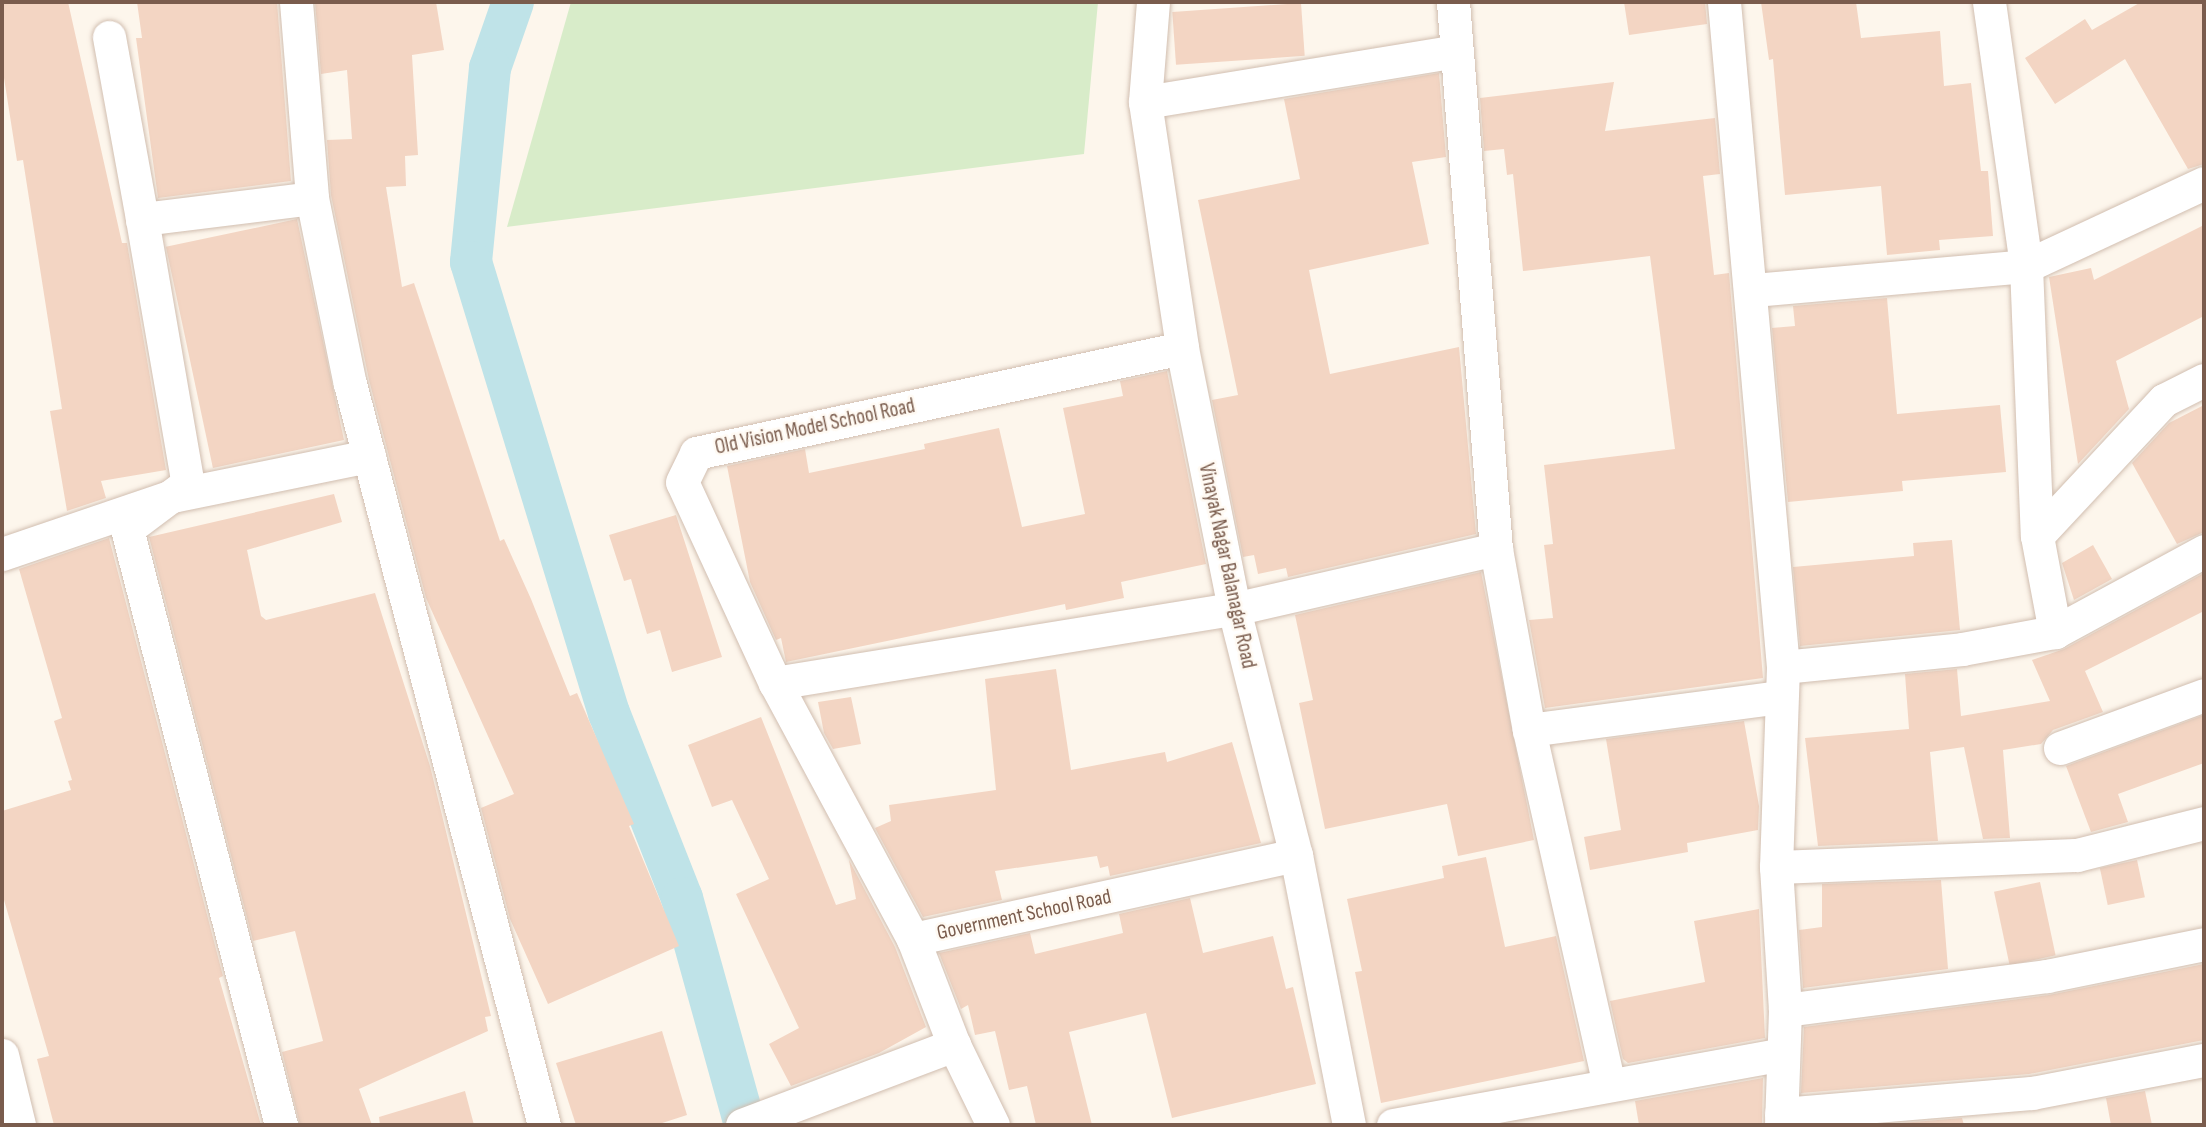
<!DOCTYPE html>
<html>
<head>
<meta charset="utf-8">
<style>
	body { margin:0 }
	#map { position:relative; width:2206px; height:1127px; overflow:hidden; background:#fdf6ec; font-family:"Sofia Sans Condensed",sans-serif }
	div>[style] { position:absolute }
	.green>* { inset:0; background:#d8ecc9 }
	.canal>* { height:42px; margin:-21px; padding:0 21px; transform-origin:21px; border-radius:21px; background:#bfe3e8 }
	.building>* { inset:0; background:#f3d5c3; transform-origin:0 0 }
	.roads { filter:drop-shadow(0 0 2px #d1beb0) drop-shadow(0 0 2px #d1beb0) }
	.street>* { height:33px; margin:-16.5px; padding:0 16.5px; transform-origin:16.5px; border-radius:16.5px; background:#fff }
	span { translate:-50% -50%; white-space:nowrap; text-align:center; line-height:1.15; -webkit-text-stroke:5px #fffaf3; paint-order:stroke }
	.street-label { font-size:21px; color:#7a5c4d }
	.frame { position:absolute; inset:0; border:4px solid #7a5c4d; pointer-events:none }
</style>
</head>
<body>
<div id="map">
	<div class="green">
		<div style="clip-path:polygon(571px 2px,1098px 2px,1084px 154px,507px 227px)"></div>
	</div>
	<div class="canal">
		<div style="left:513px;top:2px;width:70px;rotate:109.2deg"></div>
		<div style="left:490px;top:68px;width:195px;rotate:95.6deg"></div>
		<div style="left:471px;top:262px;width:472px;rotate:73deg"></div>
		<div style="left:609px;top:713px;width:199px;rotate:68.5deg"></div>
		<div style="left:682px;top:898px;width:236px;rotate:74.5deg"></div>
	</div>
	<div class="building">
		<div style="clip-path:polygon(2px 2px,68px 2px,122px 243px,127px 243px,166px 470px,101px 481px,106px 498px,67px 511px,50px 411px,62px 409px,23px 160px,17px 161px,2px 65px)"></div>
		<div style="clip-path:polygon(137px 2px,277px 2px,291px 181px,158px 198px,136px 38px,142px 38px)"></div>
		<div style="clip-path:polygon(315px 2px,436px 2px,444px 50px,412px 55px,418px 155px,405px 156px,406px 186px,386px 187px,402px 287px,414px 283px,500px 541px,504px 539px,531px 599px,570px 696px,577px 693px,634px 824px,629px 826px,679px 946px,548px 1004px,510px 919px,481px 808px,514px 794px,426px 598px,369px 380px,331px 195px,327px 140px,352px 139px,347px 70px,321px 74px)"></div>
		<div style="clip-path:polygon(1624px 2px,1705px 2px,1707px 24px,1629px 35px)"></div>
		<div style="clip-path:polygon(1761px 2px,1856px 2px,1861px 38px,1940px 31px,1944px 86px,1971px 83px,1981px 171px,1988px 171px,1993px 236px,1939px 240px,1940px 250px,1887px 255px,1881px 186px,1785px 195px,1773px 59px,1769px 60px)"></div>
		<div style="clip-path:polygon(2141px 2px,2204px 2px,2204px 164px,2188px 169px,2125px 59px,2055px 104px,2025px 58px,2085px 19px,2092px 30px)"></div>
		<div style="left:1301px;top:3px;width:53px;height:129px;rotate:86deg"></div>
		<div style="clip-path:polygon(1439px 73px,1446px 157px,1412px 162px,1429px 244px,1309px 270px,1330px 374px,1459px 347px,1476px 534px,1288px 577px,1286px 568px,1258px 574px,1254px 555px,1243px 557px,1212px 400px,1238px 395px,1198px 200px,1300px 179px,1284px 99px)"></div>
		<div style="clip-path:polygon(1614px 82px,1605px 131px,1715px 118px,1720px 174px,1703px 176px,1714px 275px,1729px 273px,1763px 678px,1545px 708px,1529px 620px,1553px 618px,1544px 545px,1553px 544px,1544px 465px,1675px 449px,1650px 256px,1523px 271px,1513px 174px,1507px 175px,1504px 149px,1484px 151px,1480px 98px)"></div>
		<div style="left:297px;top:219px;width:226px;height:134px;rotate:78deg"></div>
		<div style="clip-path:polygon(2204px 225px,2204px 316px,2116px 361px,2129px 409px,2078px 464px,2049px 277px,2091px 268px,2094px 280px)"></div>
		<div style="clip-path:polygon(1887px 298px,1897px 414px,2000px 405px,2006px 472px,1902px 481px,1903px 491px,1788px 502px,1772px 328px,1795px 326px,1793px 306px)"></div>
		<div style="clip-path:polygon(1167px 371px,1206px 564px,1121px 582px,1124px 598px,1066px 610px,1065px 604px,786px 662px,781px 638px,776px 640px,750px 582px,727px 466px,805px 449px,809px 473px,925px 449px,924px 444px,999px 428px,1022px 527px,1085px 514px,1063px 408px,1123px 396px,1120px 381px)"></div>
		<div style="clip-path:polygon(2204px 405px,2204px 532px,2177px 544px,2132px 463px,2169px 423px)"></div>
		<div style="clip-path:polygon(334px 494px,342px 522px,247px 550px,261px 616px,266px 620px,375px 593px,430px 766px,491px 1016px,485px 1017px,488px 1031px,359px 1089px,372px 1125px,300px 1125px,282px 1052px,323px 1041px,295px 931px,253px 941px,149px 537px)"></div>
		<div style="clip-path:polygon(676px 515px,722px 657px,672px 672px,660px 630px,647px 634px,631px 579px,624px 581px,609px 535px)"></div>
		<div style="clip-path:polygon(109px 538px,223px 976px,219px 978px,261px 1125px,54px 1125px,37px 1059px,49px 1056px,2px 893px,2px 811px,71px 790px,68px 781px,72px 780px,54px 721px,62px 718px,19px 569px)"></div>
		<div style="clip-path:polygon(1952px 540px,1960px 630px,1800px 646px,1793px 567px,1914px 556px,1913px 543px)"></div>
		<div style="clip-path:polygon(2093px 545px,2112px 579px,2074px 600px,2062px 563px)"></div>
		<div style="clip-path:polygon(1481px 572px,1534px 840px,1458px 856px,1447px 804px,1325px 829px,1299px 703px,1313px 700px,1295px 615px)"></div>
		<div style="clip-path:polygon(2204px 573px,2204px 611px,2085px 671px,2103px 712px,2053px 730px,2041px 744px,2003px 750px,2010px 838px,1983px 839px,1964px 747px,1930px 752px,1938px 841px,1818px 846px,1805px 738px,1909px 729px,1905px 674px,1957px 669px,1961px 716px,2050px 701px,2032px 660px,2064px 649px)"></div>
		<div style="clip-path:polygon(1056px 669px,1071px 770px,1165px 752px,1167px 762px,1232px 742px,1261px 843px,1110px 876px,1108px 866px,1100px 868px,1097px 856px,995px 871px,1002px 900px,923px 917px,875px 828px,891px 821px,889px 805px,996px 790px,985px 679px)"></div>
		<div style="clip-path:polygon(851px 697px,861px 744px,833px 749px,824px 733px,818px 702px)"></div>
		<div style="clip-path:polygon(2204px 715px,2204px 763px,2118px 794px,2128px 822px,2091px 832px,2066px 766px)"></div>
		<div style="clip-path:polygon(761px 717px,836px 905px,856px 899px,849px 860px,895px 947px,926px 1027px,879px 1053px,791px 1086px,769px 1044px,799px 1028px,736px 894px,769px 879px,732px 800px,712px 807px,688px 745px)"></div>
		<div style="clip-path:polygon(1744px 721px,1759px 806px,1758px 830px,1687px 843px,1688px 852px,1590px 870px,1584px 837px,1621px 830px,1606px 739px)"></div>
		<div style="clip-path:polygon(1486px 857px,1505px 947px,1556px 936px,1584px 1061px,1381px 1103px,1355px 972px,1362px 971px,1347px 899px,1444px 878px,1442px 866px)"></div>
		<div style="left:2137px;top:860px;width:38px;height:38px;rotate:78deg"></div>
		<div style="clip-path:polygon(1941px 880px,1948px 969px,1803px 988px,1799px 930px,1822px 927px,1822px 884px)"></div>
		<div style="left:2040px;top:882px;width:75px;height:47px;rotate:78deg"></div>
		<div style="clip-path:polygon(1190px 898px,1203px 953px,1273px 936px,1286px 989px,1293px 987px,1316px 1084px,1172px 1118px,1146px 1013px,1069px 1032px,1092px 1125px,1036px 1125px,1027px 1086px,1009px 1090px,995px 1031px,975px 1035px,968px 1005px,961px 1009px,939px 953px,1030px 933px,1035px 954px,1123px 933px,1119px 914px)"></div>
		<div style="clip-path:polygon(1759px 909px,1765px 1038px,1628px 1063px,1623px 1059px,1610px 1001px,1705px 982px,1694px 921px)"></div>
		<div style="clip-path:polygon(2204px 964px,2204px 1040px,2029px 1074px,1801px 1093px,1804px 1027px,2049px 995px)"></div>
		<div style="clip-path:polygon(662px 1031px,687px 1115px,656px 1125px,576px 1125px,556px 1063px)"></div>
		<div style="clip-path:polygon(1763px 1078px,1762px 1125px,1639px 1125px,1635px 1101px)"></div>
		<div style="clip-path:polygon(465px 1091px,474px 1125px,380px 1125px,379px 1117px)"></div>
		<div style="clip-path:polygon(2145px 1091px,2152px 1125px,2111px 1125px,2106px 1098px)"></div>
		<div style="clip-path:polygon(1962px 1118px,1964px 1125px,1877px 1125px)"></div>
	</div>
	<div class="roads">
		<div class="street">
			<div style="left:296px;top:2px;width:197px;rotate:85.3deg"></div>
			<div style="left:312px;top:198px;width:190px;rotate:78.5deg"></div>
			<div style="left:350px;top:384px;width:766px;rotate:75.33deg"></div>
			<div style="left:1153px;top:2px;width:100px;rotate:94.6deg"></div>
			<div style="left:1145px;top:102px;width:249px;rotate:81.4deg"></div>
			<div style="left:1182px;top:348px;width:266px;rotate:78.7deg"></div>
			<div style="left:1234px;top:609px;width:254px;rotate:75.9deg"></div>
			<div style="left:1296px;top:855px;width:275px;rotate:78.9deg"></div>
			<div style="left:1453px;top:2px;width:549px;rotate:85.51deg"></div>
			<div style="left:1724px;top:2px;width:668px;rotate:84.93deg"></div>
			<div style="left:1783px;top:667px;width:200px;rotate:92deg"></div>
			<div style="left:1776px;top:867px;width:143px;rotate:86.4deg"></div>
			<div style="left:1785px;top:1010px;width:115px;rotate:92deg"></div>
			<div style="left:1989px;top:2px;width:267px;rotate:82deg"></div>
			<div style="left:2026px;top:266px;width:270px;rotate:87.7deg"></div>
			<div style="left:2037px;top:536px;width:98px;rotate:79.4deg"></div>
			<div style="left:109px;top:37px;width:185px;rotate:79.7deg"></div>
			<div style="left:142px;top:219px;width:171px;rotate:-7deg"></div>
			<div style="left:1145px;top:102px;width:315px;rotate:-9.3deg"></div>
			<div style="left:142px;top:219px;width:264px;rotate:80.2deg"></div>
			<div style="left:187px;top:479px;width:9px;rotate:117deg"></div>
			<div style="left:183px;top:487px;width:70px;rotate:143.1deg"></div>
			<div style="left:127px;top:529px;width:616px;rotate:75.51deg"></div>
			<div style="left:1753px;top:290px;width:274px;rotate:-5deg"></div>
			<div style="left:2026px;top:266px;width:196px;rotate:-25deg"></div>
			<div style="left:2037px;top:536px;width:186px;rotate:-47deg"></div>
			<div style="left:2164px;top:400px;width:45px;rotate:-26.6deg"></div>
			<div style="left:2px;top:554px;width:180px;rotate:-18.8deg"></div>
			<div style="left:172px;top:496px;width:201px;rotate:-11.5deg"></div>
			<div style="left:1783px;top:667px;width:180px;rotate:-5.7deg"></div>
			<div style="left:1962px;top:649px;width:95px;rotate:-10.4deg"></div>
			<div style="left:2055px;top:632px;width:170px;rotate:-28.5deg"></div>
			<div style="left:775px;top:683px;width:465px;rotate:-9.2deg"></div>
			<div style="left:1234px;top:609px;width:269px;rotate:-12.9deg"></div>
			<div style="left:1496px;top:549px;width:184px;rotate:79.7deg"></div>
			<div style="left:1529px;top:730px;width:363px;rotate:77.3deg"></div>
			<div style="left:1529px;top:730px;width:253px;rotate:-7.5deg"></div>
			<div style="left:2060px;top:748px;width:153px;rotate:-20.2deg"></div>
			<div style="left:1776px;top:867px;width:301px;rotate:-2.3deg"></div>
			<div style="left:2077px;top:855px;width:131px;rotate:-14.1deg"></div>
			<div style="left:913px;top:939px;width:392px;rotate:-12.4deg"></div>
			<div style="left:1785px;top:1010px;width:264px;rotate:-7.4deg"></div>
			<div style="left:2047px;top:976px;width:160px;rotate:-11.5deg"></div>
			<div style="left:954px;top:1045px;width:89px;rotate:64deg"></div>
			<div style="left:2px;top:1055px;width:72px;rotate:76.3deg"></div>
			<div style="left:1781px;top:1114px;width:252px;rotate:-4.8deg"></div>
			<div style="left:2032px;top:1093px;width:175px;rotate:-10.9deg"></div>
			<div style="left:742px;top:1125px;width:227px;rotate:-20.7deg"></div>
			<div style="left:954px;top:1045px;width:114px;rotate:-111.1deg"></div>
			<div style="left:913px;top:939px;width:291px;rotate:-118.3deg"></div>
			<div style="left:775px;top:683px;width:221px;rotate:-114.8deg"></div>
			<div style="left:682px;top:482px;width:32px;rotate:-64deg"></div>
			<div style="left:696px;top:453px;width:497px;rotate:-12.2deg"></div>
			<div style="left:1393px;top:1125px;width:393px;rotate:-10.3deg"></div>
		</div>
	</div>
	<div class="street-label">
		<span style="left:815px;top:427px;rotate:-12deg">Old Vision Model School Road</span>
		<span style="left:1227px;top:566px;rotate:78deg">Vinayak Nagar Balanagar Road</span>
		<span style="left:1024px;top:915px;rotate:-12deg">Government School Road</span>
	</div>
	<div class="frame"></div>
</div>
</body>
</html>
